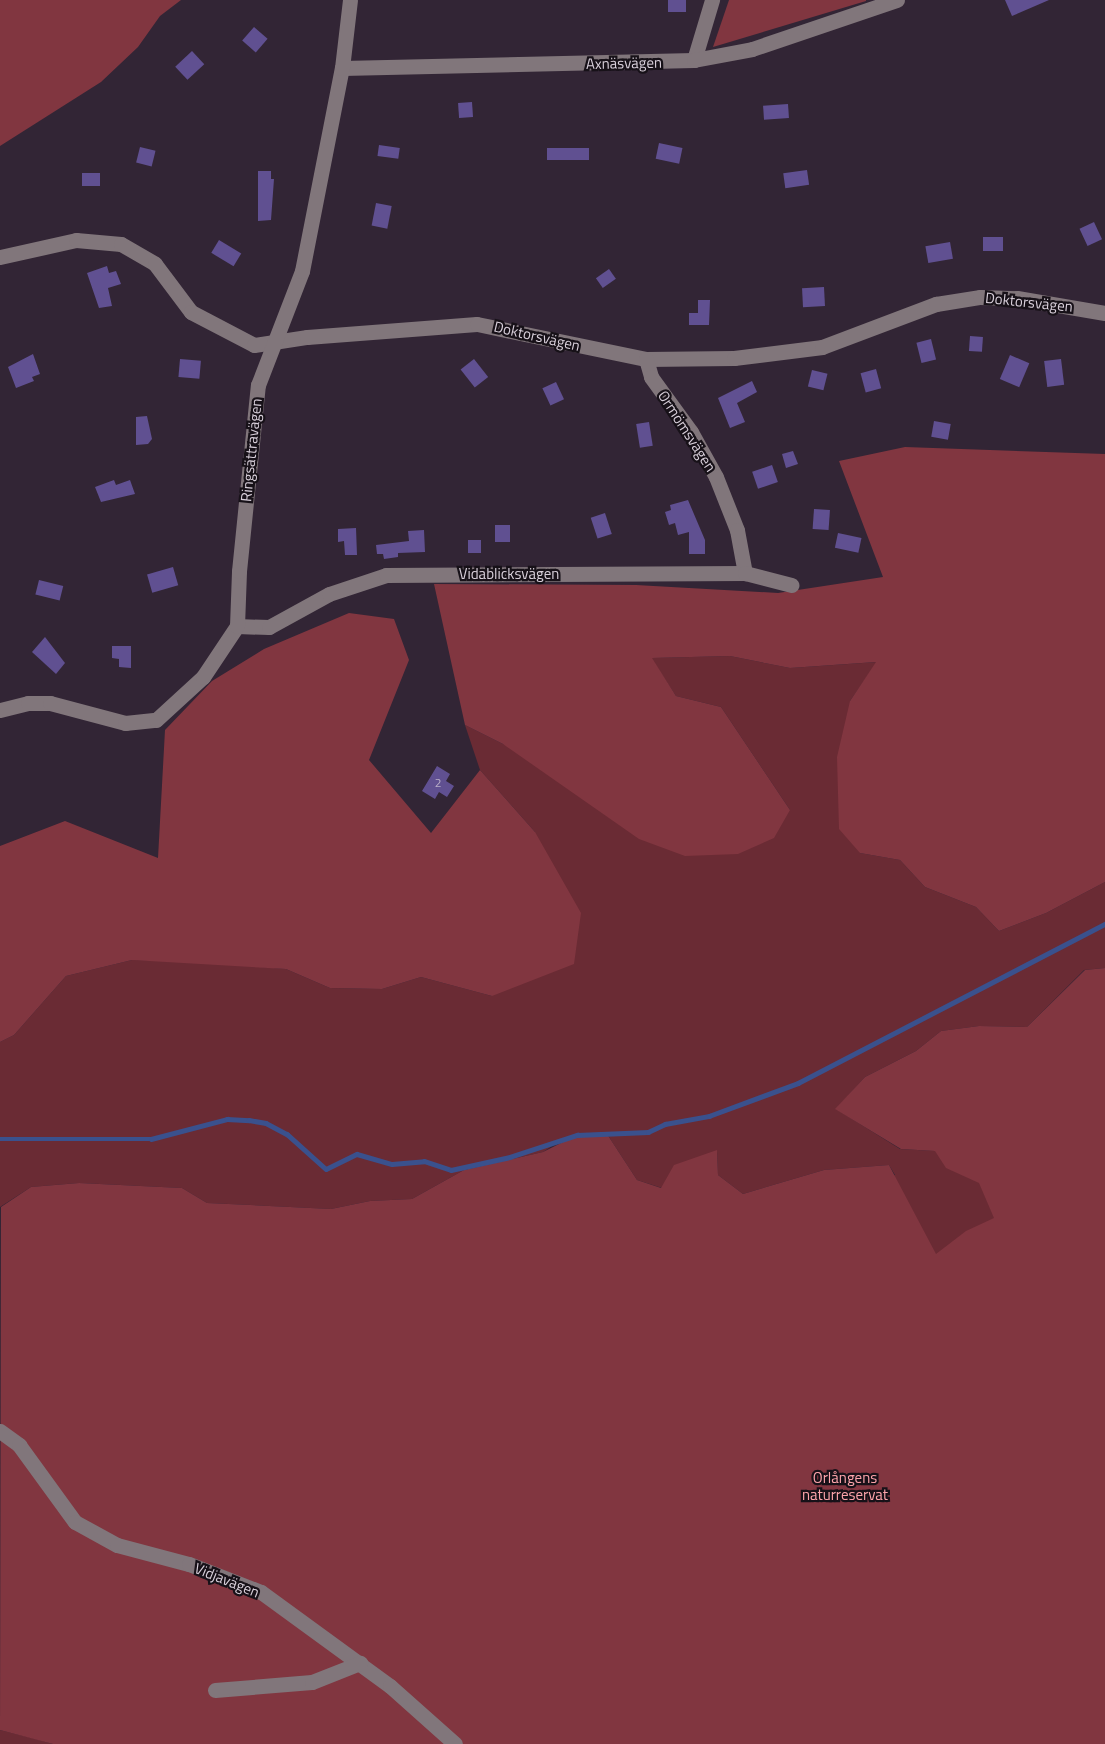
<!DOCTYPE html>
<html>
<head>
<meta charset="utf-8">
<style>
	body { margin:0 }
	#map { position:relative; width:1105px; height:1744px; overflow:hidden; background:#322535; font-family:"Titillium Web",sans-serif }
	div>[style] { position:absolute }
	.green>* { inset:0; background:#6a2b34 }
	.forest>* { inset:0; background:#813640 }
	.stream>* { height:4.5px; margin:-2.25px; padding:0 2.25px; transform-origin:2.25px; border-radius:2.25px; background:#3a518d }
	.building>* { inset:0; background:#605091; transform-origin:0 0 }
	.minor>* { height:15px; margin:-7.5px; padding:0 7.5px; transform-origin:7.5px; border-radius:7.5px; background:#81767b }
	span { translate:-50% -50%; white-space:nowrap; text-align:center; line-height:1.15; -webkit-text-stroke:4.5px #171118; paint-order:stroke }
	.number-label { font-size:12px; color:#baafc8 }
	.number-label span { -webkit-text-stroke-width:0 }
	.street-label { font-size:15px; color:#d8cfda }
	.park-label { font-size:15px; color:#fda4ab }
</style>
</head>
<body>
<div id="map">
	<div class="green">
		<div style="clip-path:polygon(730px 656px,790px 668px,877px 662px,850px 701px,860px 853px,900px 860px,925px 887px,976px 907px,999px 931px,1046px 913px,1105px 882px,1105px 968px,1084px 970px,1027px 1027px,979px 1026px,941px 1031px,916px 1051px,865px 1077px,836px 1109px,900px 1149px,935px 1151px,1105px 1074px,1105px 1744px,146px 1537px,895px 1175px,889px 1165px,824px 1170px,743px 1194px,718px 1175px,717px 1151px,662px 1188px,637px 1180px,607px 1134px,558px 1142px,543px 1152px,464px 1170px,412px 1199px,370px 1201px,331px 1209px,207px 1203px,182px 1188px,79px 1183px,31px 1187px,0 1207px,0 1042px,14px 1035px,66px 976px,132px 960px,186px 961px,286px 969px,330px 988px,382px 989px,421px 977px,492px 996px,535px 832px,480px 770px,465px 725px,503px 744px,790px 810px,721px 707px,676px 696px,651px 658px)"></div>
		<div style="clip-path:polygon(0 1730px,36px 1739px,53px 1744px,0 1744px)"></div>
	</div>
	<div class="forest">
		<div style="clip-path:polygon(0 0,181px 0,160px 16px,138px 47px,101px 82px,0 146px)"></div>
		<div style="clip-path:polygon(729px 0,866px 0,866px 1px,713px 47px)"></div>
		<div style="clip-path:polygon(905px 447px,1105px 454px,1105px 882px,1046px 913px,999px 931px,976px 907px,925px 887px,900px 860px,860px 853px,839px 829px,837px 757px,850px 701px,876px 662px,790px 668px,730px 656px,652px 658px,676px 696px,721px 707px,790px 810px,774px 838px,738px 854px,685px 856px,639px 839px,503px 744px,465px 725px,434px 584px,636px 585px,778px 593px,883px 577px,839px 461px)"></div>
		<div style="clip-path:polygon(349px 613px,394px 619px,409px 660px,369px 760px,431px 833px,480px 770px,535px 832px,581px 913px,574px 964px,492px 996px,421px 977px,382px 989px,330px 988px,286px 969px,132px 960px,66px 976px,14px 1035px,0 1042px,0 846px,65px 821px,158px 858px,165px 730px,212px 681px,264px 649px)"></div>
		<div style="clip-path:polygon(1105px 968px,1105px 1744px,53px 1744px,0 1730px,1px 1207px,31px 1187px,79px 1183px,182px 1188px,207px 1203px,331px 1209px,370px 1201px,412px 1199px,464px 1170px,543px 1152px,577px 1135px,607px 1134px,637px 1180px,661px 1188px,674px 1165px,717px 1150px,718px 1175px,743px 1194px,824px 1170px,889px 1165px,936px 1254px,966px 1231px,994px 1218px,979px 1183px,946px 1168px,935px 1151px,901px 1149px,835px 1109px,865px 1077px,916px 1051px,941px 1031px,979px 1026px,1027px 1027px,1085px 970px)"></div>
	</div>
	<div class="stream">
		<div style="left:0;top:1139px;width:151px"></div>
		<div style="left:151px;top:1139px;width:79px;rotate:-14.7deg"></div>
		<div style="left:227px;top:1119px;width:22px;rotate:3deg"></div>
		<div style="left:249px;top:1120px;width:17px;rotate:10deg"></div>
		<div style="left:266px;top:1123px;width:24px;rotate:28deg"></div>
		<div style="left:287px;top:1134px;width:52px;rotate:41.9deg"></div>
		<div style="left:326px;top:1169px;width:34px;rotate:-26deg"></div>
		<div style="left:357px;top:1154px;width:36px;rotate:16deg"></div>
		<div style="left:392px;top:1164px;width:32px;rotate:-5deg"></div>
		<div style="left:424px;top:1161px;width:28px;rotate:18deg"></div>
		<div style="left:451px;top:1170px;width:60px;rotate:-12.4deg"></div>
		<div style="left:510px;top:1157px;width:71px;rotate:-18.2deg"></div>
		<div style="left:577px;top:1135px;width:71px;rotate:-2.4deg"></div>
		<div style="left:648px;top:1132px;width:19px;rotate:-25deg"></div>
		<div style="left:665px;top:1124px;width:45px;rotate:-10.3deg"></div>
		<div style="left:709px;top:1116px;width:95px;rotate:-20.3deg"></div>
		<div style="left:798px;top:1083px;width:346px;rotate:-27.4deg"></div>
	</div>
	<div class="building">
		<div style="left:668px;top:0;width:18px;height:12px"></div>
		<div style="clip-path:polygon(1005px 0,1049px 0,1012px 16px)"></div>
		<div style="left:254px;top:27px;width:18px;height:18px;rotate:41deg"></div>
		<div style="left:192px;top:51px;width:18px;height:23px;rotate:47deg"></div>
		<div style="left:472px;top:102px;width:15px;height:14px;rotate:86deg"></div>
		<div style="left:788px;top:104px;width:14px;height:25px;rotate:86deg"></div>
		<div style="left:659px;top:143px;width:24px;height:16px;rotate:12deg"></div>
		<div style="left:379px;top:145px;width:21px;height:11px;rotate:8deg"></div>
		<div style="left:140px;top:147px;width:16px;height:16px;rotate:14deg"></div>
		<div style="left:589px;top:148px;width:12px;height:42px;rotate:90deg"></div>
		<div style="left:807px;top:170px;width:15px;height:24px;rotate:82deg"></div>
		<div style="clip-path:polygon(258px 171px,271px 171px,271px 179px,274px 179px,271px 220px,258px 221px)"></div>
		<div style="left:82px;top:173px;width:18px;height:13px"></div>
		<div style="left:376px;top:203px;width:16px;height:23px;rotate:11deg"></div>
		<div style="left:1094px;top:222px;width:19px;height:16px;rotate:65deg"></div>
		<div style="left:1003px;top:237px;width:14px;height:20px;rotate:90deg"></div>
		<div style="left:219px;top:240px;width:26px;height:15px;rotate:31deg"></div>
		<div style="left:950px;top:242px;width:17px;height:25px;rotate:80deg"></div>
		<div style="clip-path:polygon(107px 266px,109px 273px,116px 271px,121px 284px,108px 288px,112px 306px,99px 308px,87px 273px)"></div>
		<div style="left:609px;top:269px;width:12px;height:16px;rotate:55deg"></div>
		<div style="left:824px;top:287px;width:19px;height:22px;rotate:87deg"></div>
		<div style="clip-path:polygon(698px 300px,710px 300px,709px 325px,689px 325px,689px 313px,698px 313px)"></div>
		<div style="left:970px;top:336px;width:13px;height:15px;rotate:4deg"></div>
		<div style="left:931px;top:339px;width:21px;height:15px;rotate:76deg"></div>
		<div style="clip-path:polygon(33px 354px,40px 374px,32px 377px,34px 381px,16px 388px,8px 367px)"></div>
		<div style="left:1010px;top:355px;width:21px;height:26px;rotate:23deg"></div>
		<div style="left:180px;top:359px;width:21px;height:18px;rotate:5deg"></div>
		<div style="left:474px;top:359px;width:23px;height:17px;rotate:52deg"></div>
		<div style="left:1061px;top:359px;width:26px;height:17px;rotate:83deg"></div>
		<div style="left:876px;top:369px;width:20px;height:16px;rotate:75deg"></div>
		<div style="left:812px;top:370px;width:16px;height:17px;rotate:14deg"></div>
		<div style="clip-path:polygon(752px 381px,757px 392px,737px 403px,745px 422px,730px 428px,718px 398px)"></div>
		<div style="left:556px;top:382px;width:19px;height:15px;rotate:65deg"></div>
		<div style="clip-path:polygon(147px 416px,152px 439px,148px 444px,136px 445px,136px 417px)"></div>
		<div style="left:934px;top:421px;width:17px;height:16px;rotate:10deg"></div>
		<div style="left:649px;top:422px;width:24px;height:13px;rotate:81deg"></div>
		<div style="clip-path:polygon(793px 451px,798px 464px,786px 468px,782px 454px)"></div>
		<div style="left:772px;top:465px;width:18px;height:21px;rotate:71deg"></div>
		<div style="clip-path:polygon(114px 480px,116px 485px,130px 480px,135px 494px,101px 502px,95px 487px)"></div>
		<div style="clip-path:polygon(688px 500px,705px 540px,705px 554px,689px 554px,689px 532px,678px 535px,675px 523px,669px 525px,665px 512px,671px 510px,670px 505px)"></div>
		<div style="left:814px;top:509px;width:16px;height:20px;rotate:4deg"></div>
		<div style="left:605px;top:513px;width:22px;height:15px;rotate:72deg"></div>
		<div style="left:495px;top:525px;width:15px;height:17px"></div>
		<div style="clip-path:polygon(356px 528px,357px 555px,345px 555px,344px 541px,338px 542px,338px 529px)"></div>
		<div style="clip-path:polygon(424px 530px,425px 552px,398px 553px,398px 557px,384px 559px,383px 554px,377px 554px,376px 545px,409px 541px,408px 531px)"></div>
		<div style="left:838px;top:533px;width:24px;height:15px;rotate:12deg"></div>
		<div style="left:468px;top:540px;width:13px;height:13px"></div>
		<div style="left:173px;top:567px;width:19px;height:27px;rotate:74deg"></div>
		<div style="left:39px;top:580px;width:25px;height:15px;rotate:14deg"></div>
		<div style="clip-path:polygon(45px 637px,65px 663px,56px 674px,32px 652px)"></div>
		<div style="clip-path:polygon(112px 646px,131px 646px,131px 668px,119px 667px,119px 659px,112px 658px)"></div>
		<div style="clip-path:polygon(437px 766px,450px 774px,446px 781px,454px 786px,447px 797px,439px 792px,435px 799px,422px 791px)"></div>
	</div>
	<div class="minor">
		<div style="left:694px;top:60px;width:63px;rotate:-73.3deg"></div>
		<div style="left:342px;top:68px;width:352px;rotate:-1.3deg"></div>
		<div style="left:694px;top:60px;width:59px;rotate:-10.7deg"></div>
		<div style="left:752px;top:49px;width:153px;rotate:-18.7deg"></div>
		<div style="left:0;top:257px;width:78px;rotate:-12.6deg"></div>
		<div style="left:76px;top:240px;width:45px;rotate:5.1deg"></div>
		<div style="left:121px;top:244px;width:39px;rotate:30deg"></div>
		<div style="left:155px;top:264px;width:60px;rotate:53.1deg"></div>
		<div style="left:191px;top:312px;width:71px;rotate:27.6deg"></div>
		<div style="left:254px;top:345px;width:54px;rotate:-8.6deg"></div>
		<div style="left:307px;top:337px;width:170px;rotate:-4.4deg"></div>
		<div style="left:477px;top:324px;width:173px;rotate:11.7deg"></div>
		<div style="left:646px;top:359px;width:88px;rotate:-0.7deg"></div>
		<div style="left:734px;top:358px;width:89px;rotate:-7.1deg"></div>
		<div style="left:822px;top:347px;width:122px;rotate:-20.7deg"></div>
		<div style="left:936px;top:304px;width:45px;rotate:-9deg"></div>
		<div style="left:980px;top:297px;width:37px;rotate:2deg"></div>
		<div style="left:1017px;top:298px;width:89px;rotate:9.7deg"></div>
		<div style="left:646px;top:359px;width:19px;rotate:74deg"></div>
		<div style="left:651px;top:377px;width:68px;rotate:54deg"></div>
		<div style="left:691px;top:432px;width:51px;rotate:60.9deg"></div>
		<div style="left:716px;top:477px;width:57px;rotate:68.4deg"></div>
		<div style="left:737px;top:530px;width:44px;rotate:79.5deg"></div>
		<div style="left:237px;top:626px;width:32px;rotate:2deg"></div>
		<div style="left:269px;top:627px;width:68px;rotate:-28.8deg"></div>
		<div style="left:329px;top:594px;width:60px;rotate:-18.4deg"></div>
		<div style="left:386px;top:575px;width:359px;rotate:-0.3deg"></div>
		<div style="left:745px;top:573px;width:48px;rotate:14.6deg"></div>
		<div style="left:0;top:710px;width:29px;rotate:-14deg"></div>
		<div style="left:28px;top:703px;width:22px"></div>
		<div style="left:50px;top:703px;width:78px;rotate:14.9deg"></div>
		<div style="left:125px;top:723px;width:31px;rotate:-6deg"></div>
		<div style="left:156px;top:720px;width:64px;rotate:-42.5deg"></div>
		<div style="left:203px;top:677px;width:61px;rotate:-56.3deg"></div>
		<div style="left:237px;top:626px;width:55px;rotate:-87.9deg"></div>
		<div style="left:239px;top:571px;width:187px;rotate:-84.2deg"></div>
		<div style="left:258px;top:385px;width:122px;rotate:-68.9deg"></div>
		<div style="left:302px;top:271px;width:207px;rotate:-78.9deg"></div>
		<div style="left:342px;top:68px;width:68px;rotate:-83.3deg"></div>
		<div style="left:0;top:1431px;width:24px;rotate:36deg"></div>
		<div style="left:19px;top:1445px;width:95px;rotate:54deg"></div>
		<div style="left:75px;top:1522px;width:48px;rotate:28.7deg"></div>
		<div style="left:117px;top:1545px;width:74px;rotate:14.8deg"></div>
		<div style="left:189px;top:1564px;width:77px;rotate:21.3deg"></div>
		<div style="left:261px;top:1592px;width:160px;rotate:36.1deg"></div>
		<div style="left:390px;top:1686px;width:87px;rotate:41.7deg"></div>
		<div style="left:215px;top:1690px;width:97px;rotate:-4.7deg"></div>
		<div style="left:312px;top:1682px;width:52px;rotate:-21.6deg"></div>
	</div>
	<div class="number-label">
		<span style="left:438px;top:783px">2</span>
	</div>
	<div class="street-label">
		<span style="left:624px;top:63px;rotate:-1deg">Axnäsvägen</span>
		<span style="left:1029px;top:302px;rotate:6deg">Doktorsvägen</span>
		<span style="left:537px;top:336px;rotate:13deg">Doktorsvägen</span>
		<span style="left:687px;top:431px;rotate:57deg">Ormömsvägen</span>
		<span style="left:251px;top:450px;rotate:-84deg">Ringsättravägen</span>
		<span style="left:509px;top:574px">Vidablicksvägen</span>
		<span style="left:227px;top:1580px;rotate:22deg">Vidjavägen</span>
	</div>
	<div class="park-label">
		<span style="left:845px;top:1486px">Orlångens<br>naturreservat</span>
	</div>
</div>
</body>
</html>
